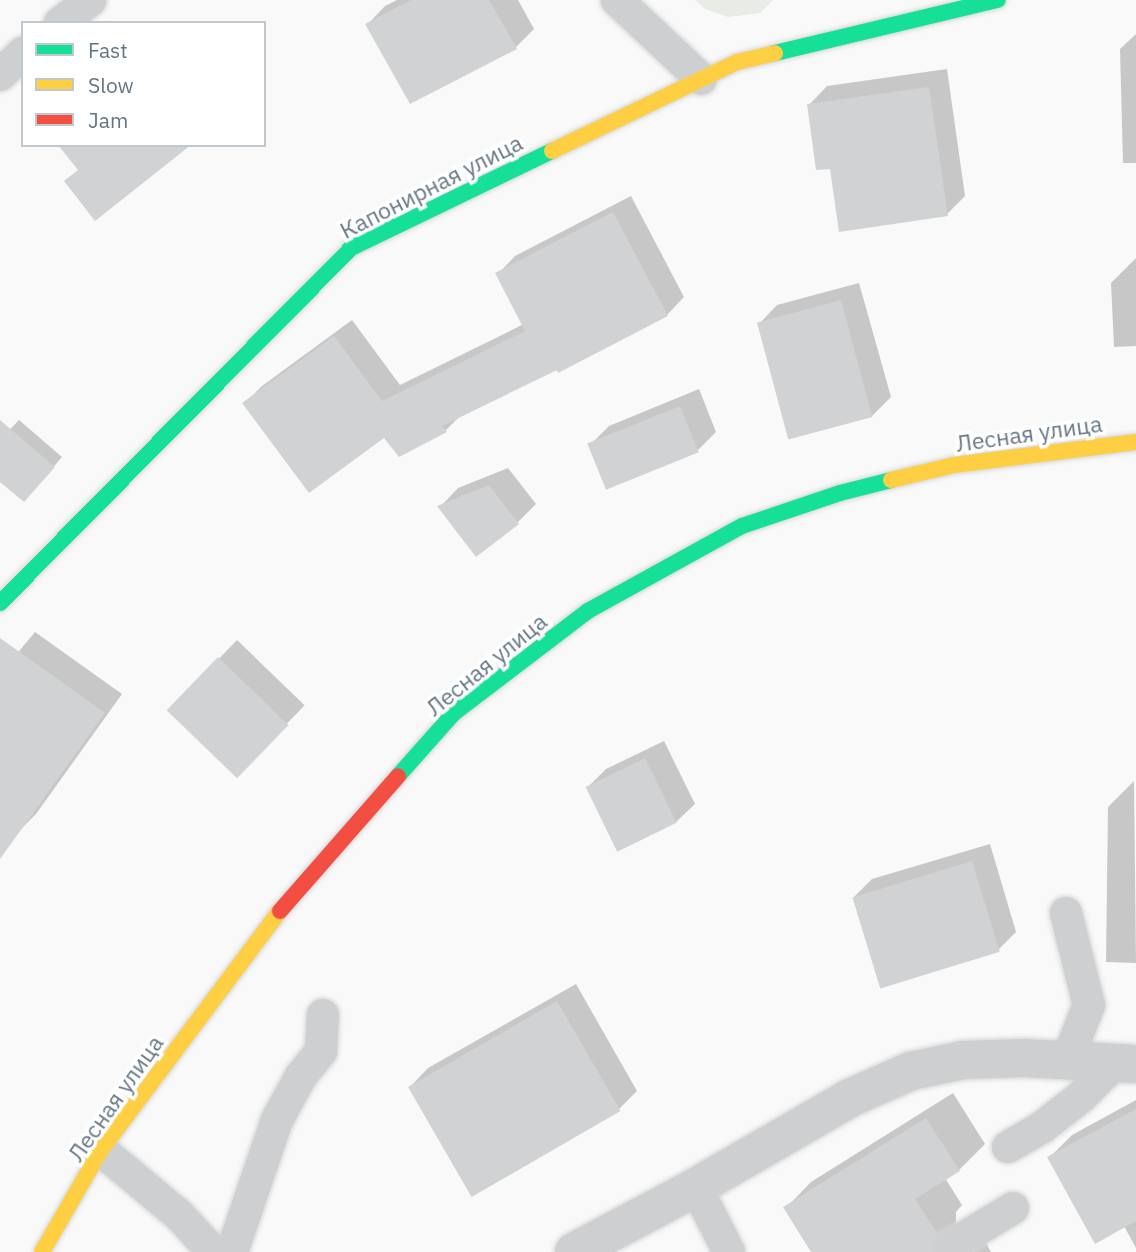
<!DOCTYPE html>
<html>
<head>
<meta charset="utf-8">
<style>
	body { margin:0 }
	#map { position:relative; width:1136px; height:1252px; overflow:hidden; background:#f9f9f9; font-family:"IBM Plex Sans",sans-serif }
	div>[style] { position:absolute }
	.green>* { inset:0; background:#e8ebe6 }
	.shadow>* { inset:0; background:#0003; transform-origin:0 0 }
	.building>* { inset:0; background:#d0d2d3; transform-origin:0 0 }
	.roads { filter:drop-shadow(0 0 2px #d5d6d7) drop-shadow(0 0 2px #d5d6d7) }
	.lane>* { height:32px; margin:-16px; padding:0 16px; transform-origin:16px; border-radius:16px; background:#cecfd0 }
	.street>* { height:38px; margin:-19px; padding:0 19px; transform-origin:19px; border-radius:19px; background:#cecfd0 }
	.fast>* { height:16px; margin:-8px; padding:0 8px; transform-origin:8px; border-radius:8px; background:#16e098 }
	.slow>* { height:16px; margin:-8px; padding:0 8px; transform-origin:8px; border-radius:8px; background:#ffcf43 }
	.jam>* { height:16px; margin:-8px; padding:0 8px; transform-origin:8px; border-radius:8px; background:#f24e42 }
	span { translate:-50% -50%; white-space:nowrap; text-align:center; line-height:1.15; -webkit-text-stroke:7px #fff; paint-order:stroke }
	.street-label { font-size:23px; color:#657683 }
	.legend { position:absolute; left:21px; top:21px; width:245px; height:126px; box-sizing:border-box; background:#fff; border:2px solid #c1c8cd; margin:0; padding:9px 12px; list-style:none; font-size:21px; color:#657683 }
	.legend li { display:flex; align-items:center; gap:14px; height:35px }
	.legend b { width:35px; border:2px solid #c1c8cd }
</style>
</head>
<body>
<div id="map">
	<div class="green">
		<div style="clip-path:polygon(695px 0,773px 0,760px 13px,728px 17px,705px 9px)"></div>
	</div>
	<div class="shadow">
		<div style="clip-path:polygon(397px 0,518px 0,534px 29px,516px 47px,411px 102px,367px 25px,385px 6px)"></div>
		<div style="clip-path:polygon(1136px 34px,1136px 163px,1123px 163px,1120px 49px)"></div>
		<div style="clip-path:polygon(947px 69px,965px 196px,947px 214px,831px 167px,809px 105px,827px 86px)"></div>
		<div style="clip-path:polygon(631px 196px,684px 297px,667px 315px,461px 415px,446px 430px,399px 455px,384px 435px,244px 404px,262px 386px,352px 320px,400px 385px,524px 324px,498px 274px,515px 256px)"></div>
		<div style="clip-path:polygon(1136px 258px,1136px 346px,1114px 347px,1111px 283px)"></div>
		<div style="clip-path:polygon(859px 283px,891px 397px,872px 416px,759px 324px,777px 305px)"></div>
		<div style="clip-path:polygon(699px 389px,716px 432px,698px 450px,590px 445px,609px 426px)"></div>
		<div style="clip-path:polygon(19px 420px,62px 457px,33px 491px,0 480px,0 440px)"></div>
		<div style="clip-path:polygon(508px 468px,536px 504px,518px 522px,440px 507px,458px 488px)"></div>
		<div style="clip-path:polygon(35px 632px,122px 694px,36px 814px,18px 832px,0 819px,0 674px)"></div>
		<div style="left:237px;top:640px;width:94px;height:98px;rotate:44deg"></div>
		<div style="clip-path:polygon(664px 741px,695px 804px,676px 822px,588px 787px,606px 769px)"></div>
		<div style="clip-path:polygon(1134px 781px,1136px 963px,1106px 962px,1108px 807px)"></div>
		<div style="clip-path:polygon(990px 844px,1016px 932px,998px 950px,854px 897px,872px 879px)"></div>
		<div style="clip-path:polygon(576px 984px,637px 1091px,619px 1109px,410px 1087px,428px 1068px)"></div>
		<div style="clip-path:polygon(953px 1093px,985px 1144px,959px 1170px,945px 1178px,962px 1205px,956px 1212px,956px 1231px,983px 1238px,991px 1252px,813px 1252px,786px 1208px,811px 1182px)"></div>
		<div style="clip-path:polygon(1136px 1100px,1136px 1248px,1124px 1226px,1050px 1157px,1072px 1135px)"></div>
	</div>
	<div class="building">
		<div style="clip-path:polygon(411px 0,489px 0,517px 49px,410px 104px,365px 24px)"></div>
		<div style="clip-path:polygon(929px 87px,948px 216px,839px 232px,830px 169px,816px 170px,807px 104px)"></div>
		<div style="clip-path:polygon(58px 145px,191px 145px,95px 221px,64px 181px,78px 170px)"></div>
		<div style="clip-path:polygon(613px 212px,668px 316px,558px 373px,557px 370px,442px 426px,447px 432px,399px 457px,384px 438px,309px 493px,242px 403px,334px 336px,382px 401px,525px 331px,495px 273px)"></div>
		<div style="left:841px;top:300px;width:121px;height:87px;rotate:75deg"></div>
		<div style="left:680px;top:406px;width:50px;height:100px;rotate:68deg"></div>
		<div style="clip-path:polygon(0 420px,55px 467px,24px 502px,0 482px)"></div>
		<div style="clip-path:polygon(489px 485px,519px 524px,476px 557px,437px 506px)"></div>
		<div style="clip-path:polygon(0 638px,105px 713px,0 859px)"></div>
		<div style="left:218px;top:657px;width:98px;height:74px;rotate:44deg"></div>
		<div style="left:645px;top:758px;width:72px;height:66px;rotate:64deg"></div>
		<div style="left:972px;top:861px;width:95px;height:125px;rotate:73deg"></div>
		<div style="left:557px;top:1001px;width:127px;height:172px;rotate:60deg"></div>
		<div style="clip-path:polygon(1136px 1109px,1136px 1221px,1095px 1244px,1047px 1157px)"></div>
		<div style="clip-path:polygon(926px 1118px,960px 1171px,915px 1199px,937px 1233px,931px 1240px,930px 1252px,811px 1252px,783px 1207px)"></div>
	</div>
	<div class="roads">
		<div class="lane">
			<div style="left:617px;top:0;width:115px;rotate:43.2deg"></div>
			<div style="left:60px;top:23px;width:38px;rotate:-37deg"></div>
			<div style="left:0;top:75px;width:32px;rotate:-44deg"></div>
			<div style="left:1066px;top:913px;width:95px;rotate:76deg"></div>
			<div style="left:1089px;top:1005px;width:57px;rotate:111.6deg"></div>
			<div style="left:1008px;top:1147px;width:38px;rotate:-30deg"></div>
			<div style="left:1041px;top:1128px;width:51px;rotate:-37.8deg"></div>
			<div style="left:1081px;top:1097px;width:49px;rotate:-45deg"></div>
			<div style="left:101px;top:1150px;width:103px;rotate:39.9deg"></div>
			<div style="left:180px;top:1216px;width:49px;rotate:47.5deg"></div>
			<div style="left:696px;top:1187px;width:73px;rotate:63.1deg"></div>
			<div style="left:947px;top:1248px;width:77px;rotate:-31.2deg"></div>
			<div style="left:232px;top:1252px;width:139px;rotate:-71.2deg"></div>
			<div style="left:277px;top:1120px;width:50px;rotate:-61.4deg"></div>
			<div style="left:301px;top:1076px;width:32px;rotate:-51deg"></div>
			<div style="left:321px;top:1051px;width:36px;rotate:-87deg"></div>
		</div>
		<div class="street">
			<div style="left:574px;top:1252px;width:138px;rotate:-28deg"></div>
			<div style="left:696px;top:1187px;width:178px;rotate:-30deg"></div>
			<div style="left:850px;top:1098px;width:67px;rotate:-23.9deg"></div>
			<div style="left:911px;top:1071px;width:53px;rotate:-11.9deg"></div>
			<div style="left:963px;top:1060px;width:60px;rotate:-1.9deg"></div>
			<div style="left:1023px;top:1058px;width:113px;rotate:3deg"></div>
		</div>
		<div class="fast">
			<div style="left:775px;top:53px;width:229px;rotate:-13.4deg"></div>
			<div style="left:0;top:603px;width:499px;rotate:-45.3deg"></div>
			<div style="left:351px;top:248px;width:223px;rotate:-25.8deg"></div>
			<div style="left:398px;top:776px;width:84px;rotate:-48.4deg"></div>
			<div style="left:454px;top:713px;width:168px;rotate:-37.3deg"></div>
			<div style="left:588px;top:611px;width:176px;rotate:-28.9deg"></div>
			<div style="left:742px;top:526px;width:103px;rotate:-18.6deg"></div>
			<div style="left:840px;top:493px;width:53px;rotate:-14.3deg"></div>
		</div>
		<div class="slow">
			<div style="left:552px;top:151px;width:205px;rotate:-25.7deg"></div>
			<div style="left:737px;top:62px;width:39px;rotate:-13deg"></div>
			<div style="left:891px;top:480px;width:65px;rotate:-13.4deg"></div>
			<div style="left:954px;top:465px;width:183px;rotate:-7.2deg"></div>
			<div style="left:42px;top:1252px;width:118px;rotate:-60deg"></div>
			<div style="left:101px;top:1150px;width:299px;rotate:-53.2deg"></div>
		</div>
		<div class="jam">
			<div style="left:280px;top:911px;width:179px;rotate:-48.8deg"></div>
		</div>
	</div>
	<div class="street-label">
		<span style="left:431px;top:186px;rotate:-27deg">Капонирная улица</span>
		<span style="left:1029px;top:433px;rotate:-8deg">Лесная улица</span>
		<span style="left:486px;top:664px;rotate:-39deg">Лесная улица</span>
		<span style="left:115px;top:1098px;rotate:-55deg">Лесная улица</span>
	</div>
	<ul class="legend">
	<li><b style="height:9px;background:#16e098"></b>Fast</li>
	<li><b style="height:9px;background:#ffcf43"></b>Slow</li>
	<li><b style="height:9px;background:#f24e42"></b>Jam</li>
	</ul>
</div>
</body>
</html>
